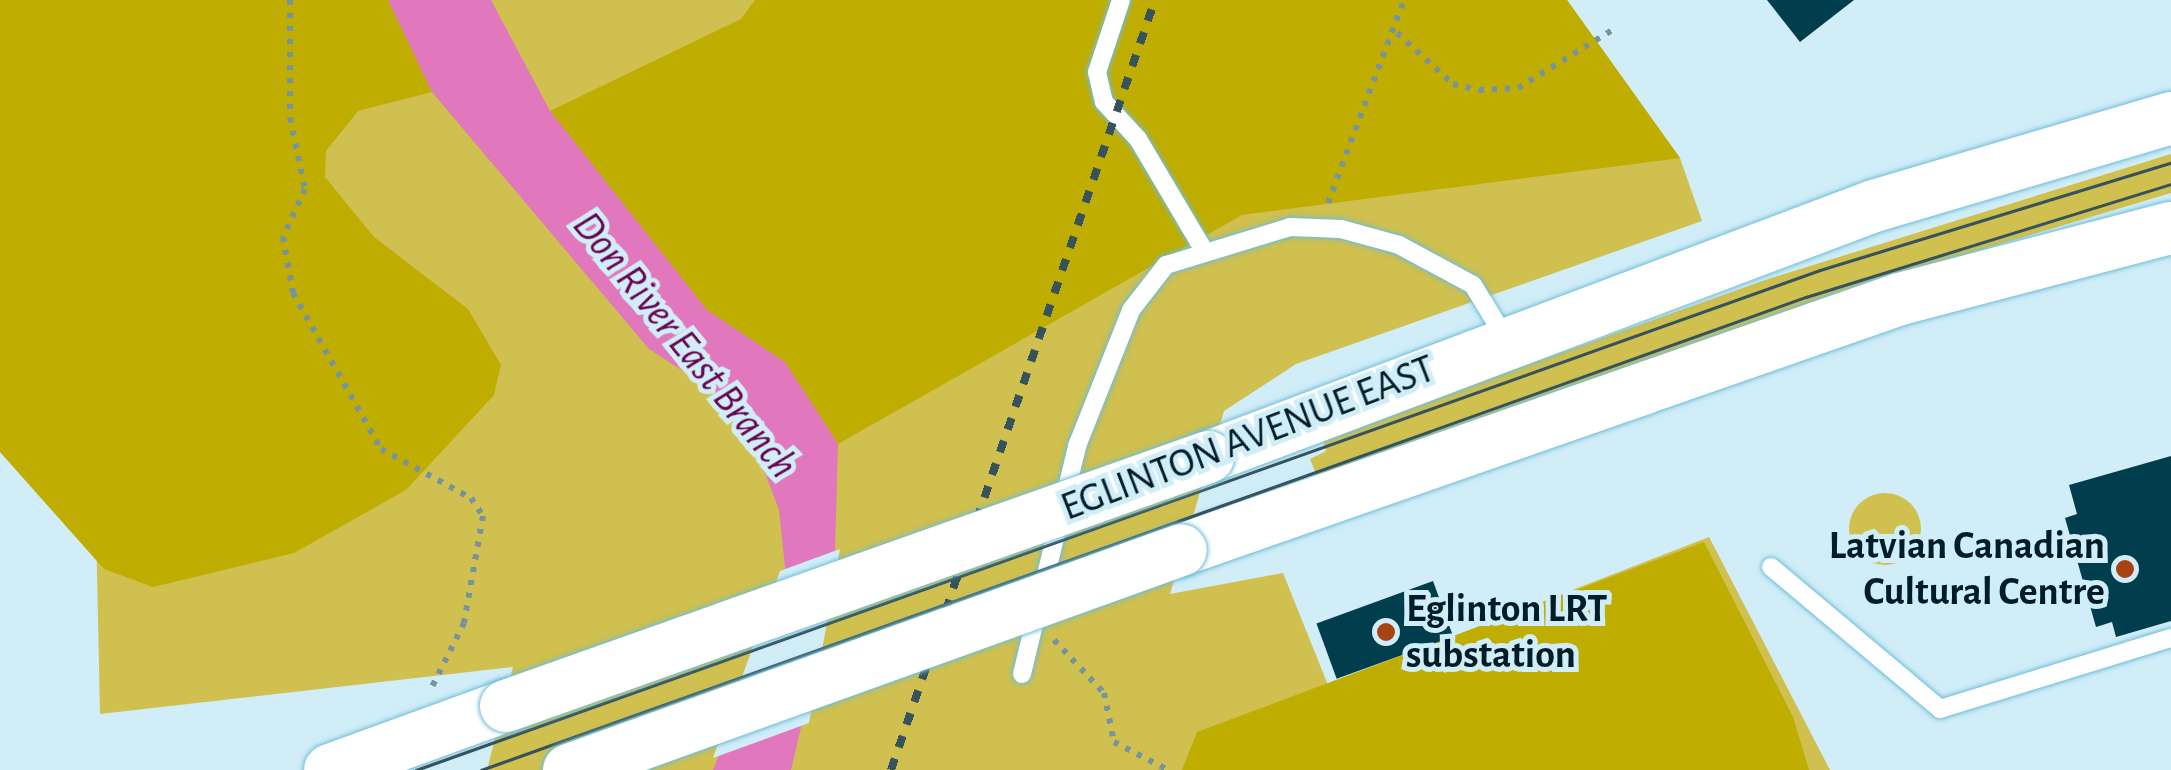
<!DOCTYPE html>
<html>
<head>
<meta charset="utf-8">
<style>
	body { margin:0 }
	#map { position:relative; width:2171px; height:770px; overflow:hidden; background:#d0edf8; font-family:"Alegreya Sans",sans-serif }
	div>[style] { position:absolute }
	.green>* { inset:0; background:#cfc04f }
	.round { border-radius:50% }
	.forest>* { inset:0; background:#bfad02 }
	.water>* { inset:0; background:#e177bc }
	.pier>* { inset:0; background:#d0edf8 }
	.building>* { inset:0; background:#003d4d; transform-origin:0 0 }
	.path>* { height:6px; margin-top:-3px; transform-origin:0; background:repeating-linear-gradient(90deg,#77939e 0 5px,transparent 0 13px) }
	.roads { filter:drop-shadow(0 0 2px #6fbdd7) drop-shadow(0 0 2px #6fbdd7) }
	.lane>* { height:18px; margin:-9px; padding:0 9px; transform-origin:9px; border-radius:9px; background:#fff }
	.primary>* { height:52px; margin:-26px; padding:0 26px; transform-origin:26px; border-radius:26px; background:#fff }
	.tram>* { height:2.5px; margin:-1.25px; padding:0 1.25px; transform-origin:1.25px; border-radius:1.25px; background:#36525c }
	.rail>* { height:8px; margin-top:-4px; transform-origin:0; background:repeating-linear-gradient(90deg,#36525c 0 12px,transparent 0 24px) }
	.bridges { filter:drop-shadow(0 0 2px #6fbdd7) drop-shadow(0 0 2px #6fbdd7) }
	.primary-bridge>* { height:52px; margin:-26px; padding:0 26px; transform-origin:26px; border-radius:26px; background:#fff }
	.dots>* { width:28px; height:28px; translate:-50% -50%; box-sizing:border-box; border:5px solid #d0edf8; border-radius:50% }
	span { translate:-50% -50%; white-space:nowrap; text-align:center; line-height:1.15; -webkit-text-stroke:10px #d0edf8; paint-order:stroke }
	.street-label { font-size:40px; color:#001c26 }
	.poi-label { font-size:40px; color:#001c26; font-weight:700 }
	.right { translate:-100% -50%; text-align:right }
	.left { translate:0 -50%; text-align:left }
	.water-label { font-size:42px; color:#690450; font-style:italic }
</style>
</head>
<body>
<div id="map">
	<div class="green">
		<div style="clip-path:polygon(85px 0,1567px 0,1680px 158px,1702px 221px,1296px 364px,1224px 411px,1170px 594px,1283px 573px,1328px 685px,1709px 537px,1830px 770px,487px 770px,513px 667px,100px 714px)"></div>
		<div style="clip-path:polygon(2171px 154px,2171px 193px,1887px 278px,1318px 479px,1310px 459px,1326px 451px,1322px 438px,1768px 279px)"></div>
		<div class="round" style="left:1849px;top:493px;width:72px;height:72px"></div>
	</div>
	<div class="forest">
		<div style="clip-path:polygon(0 0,388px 0,432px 92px,358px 111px,326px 151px,325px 177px,374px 237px,468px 309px,501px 365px,494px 395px,406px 490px,294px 553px,153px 587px,104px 569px,0 452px)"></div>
		<div style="clip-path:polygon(755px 0,1567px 0,1680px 158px,1242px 215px,838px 444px,785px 362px,707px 310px,550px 111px,741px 19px)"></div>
		<div style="clip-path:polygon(1704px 542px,1793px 717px,1809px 770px,1182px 770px,1197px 732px)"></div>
	</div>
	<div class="water">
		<div style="clip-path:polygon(388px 0,491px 0,550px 111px,707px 310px,785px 362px,838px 444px,834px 587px,791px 770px,713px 770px,787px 586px,779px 510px,741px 409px,649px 349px,432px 92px)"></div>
	</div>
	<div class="pier">
		<div style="clip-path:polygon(840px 549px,809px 723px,713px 758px,780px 571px)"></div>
	</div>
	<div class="building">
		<div style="clip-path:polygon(1767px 0,1854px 0,1800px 42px)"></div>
		<div style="clip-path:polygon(2171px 456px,2171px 621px,2116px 637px,2112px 622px,2096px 627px,2065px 518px,2077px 514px,2069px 485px)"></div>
		<div style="left:1433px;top:581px;width:59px;height:124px;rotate:70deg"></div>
	</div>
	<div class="path">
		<div style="left:290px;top:0;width:118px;rotate:90deg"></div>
		<div style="left:290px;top:118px;width:73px;rotate:78.1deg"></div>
		<div style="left:305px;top:189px;width:53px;rotate:114.6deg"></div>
		<div style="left:283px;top:237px;width:57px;rotate:79.9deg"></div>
		<div style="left:293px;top:293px;width:179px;rotate:60.6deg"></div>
		<div style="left:381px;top:449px;width:102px;rotate:28.6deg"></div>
		<div style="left:471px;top:498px;width:22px;rotate:56deg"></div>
		<div style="left:483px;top:516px;width:109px;rotate:100.1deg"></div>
		<div style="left:464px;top:623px;width:74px;rotate:116.6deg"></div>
		<div style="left:1397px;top:33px;width:76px;rotate:42.3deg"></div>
		<div style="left:1453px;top:84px;width:27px;rotate:13deg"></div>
		<div style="left:1479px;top:90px;width:39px;rotate:-3deg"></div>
		<div style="left:1518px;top:88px;width:116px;rotate:-31.6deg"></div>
		<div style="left:1328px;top:203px;width:217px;rotate:-69.5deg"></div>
		<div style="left:1054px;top:640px;width:73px;rotate:46.7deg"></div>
		<div style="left:1104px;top:693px;width:50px;rotate:78.5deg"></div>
		<div style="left:1114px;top:742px;width:61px;rotate:27.4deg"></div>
	</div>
	<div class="roads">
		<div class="lane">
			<div style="left:1121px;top:0;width:76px;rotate:108.4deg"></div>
			<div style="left:1097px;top:72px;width:31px;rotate:77deg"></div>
			<div style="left:1104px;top:102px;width:50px;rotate:47.4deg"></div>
			<div style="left:1138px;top:139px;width:128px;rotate:59.4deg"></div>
			<div style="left:1771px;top:567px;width:221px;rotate:40deg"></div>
			<div style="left:1940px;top:709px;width:242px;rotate:-17.1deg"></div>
			<div style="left:1022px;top:674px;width:235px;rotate:-76.4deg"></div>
			<div style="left:1077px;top:446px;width:146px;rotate:-68.3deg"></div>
			<div style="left:1131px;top:310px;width:57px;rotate:-52.1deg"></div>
			<div style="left:1166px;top:265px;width:130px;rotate:-17deg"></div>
			<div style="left:1290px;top:227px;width:51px;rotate:2.2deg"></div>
			<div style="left:1341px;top:229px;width:60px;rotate:15.4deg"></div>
			<div style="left:1399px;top:245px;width:84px;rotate:28.4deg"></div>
			<div style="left:1473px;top:285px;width:63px;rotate:58.6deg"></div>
		</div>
		<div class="primary">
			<div style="left:1208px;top:457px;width:712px;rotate:-20.65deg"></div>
			<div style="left:1874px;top:206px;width:310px;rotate:-16.5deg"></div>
			<div style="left:1181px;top:550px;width:762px;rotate:-19.24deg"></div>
			<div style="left:1900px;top:299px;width:280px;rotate:-14.7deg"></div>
			<div style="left:330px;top:770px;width:187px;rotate:-20deg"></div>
		</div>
	</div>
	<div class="tram">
		<div style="left:416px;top:770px;width:1490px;rotate:-19.6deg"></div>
		<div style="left:1820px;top:270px;width:367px;rotate:-17deg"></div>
		<div style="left:481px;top:770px;width:1407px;rotate:-19.65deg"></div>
		<div style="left:1806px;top:297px;width:382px;rotate:-17.2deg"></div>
	</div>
	<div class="rail">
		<div style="left:891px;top:770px;width:814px;rotate:-71.08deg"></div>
	</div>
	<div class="bridges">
		<div class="primary-bridge">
			<div style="left:506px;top:706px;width:745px;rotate:-19.53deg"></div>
			<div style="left:569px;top:770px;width:650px;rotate:-19.77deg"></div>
		</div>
	</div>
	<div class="dots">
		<div style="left:2125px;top:569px;background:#a84313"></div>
		<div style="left:1386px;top:632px;background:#a84313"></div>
	</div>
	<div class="street-label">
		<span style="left:1248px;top:438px;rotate:-21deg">EGLINTON AVENUE EAST</span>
	</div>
	<div class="poi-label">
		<span class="right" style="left:2105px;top:569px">Latvian Canadian<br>Cultural Centre</span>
		<span class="left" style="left:1406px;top:632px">Eglinton LRT<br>substation</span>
	</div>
	<div class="water-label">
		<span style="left:685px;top:345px;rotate:51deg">Don River East Branch</span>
	</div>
</div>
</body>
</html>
